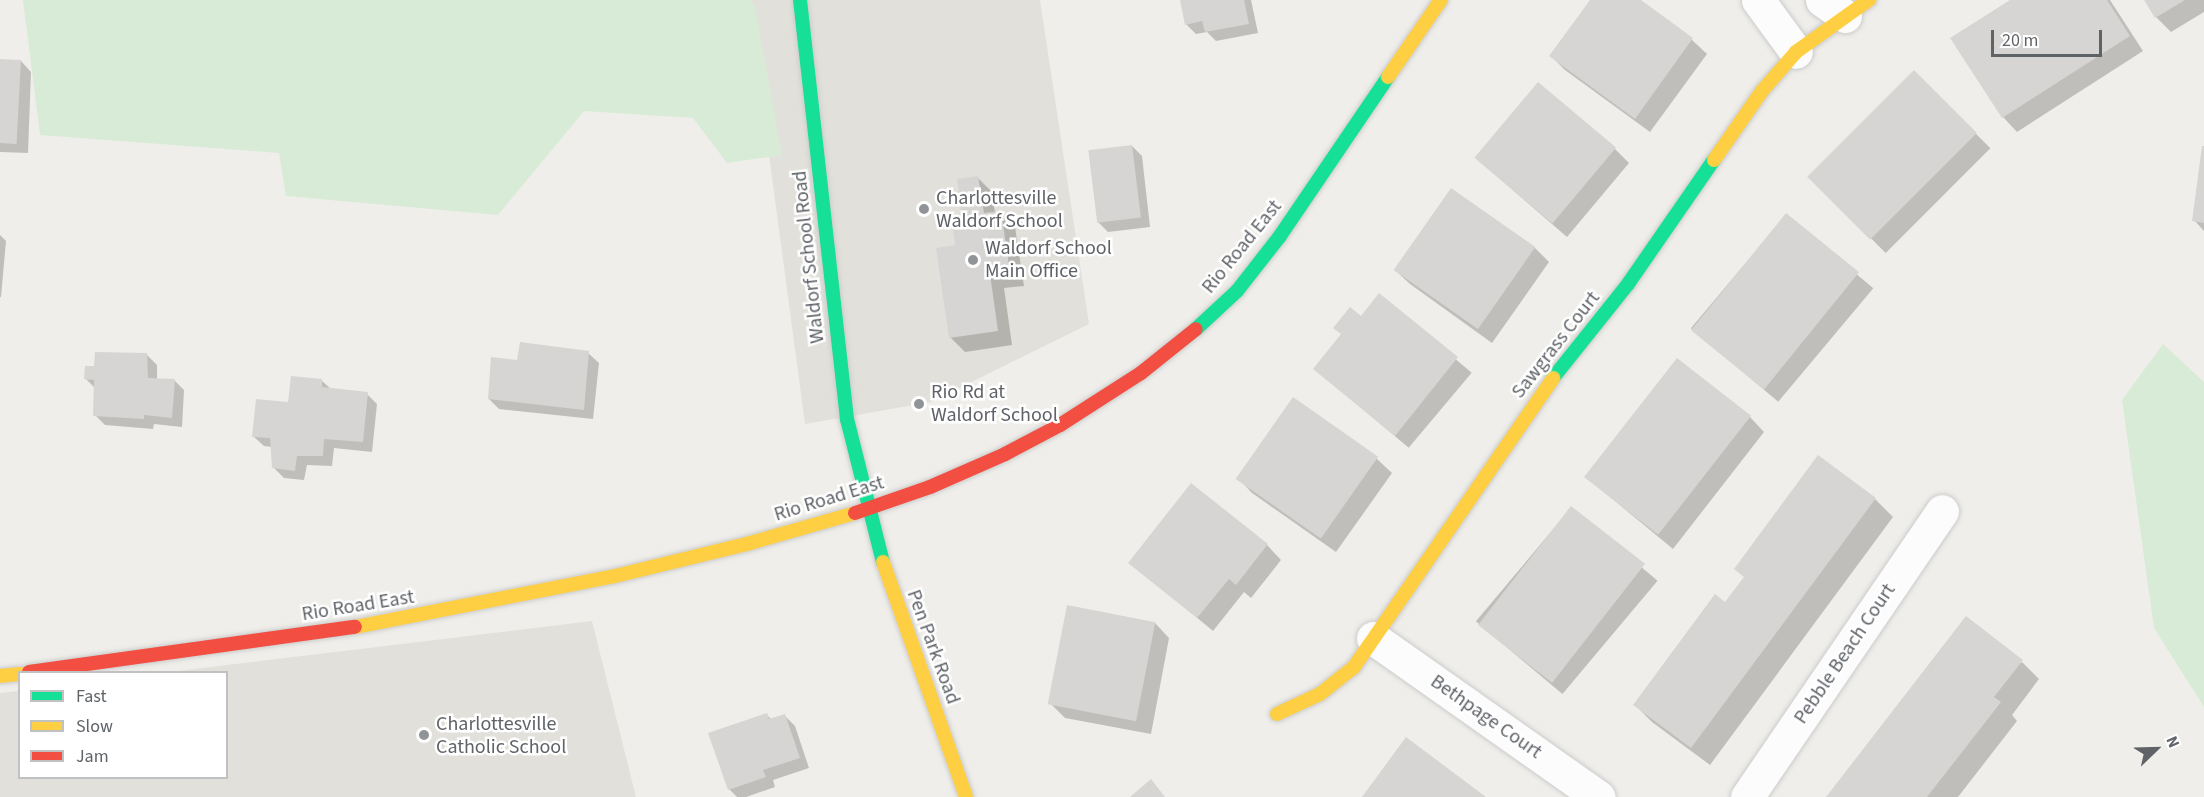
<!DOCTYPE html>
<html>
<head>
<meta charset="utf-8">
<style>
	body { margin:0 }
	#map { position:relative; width:2204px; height:797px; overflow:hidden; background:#efeeea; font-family:"Source Sans 3",sans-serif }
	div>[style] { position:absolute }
	.education>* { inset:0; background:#e2e0da }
	.green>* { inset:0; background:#d8ebd6 }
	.shadow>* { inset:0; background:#0003; transform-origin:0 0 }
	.building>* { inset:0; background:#d6d5d3; transform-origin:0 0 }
	.roads { filter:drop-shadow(0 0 2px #cbcccc) drop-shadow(0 0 2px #cbcccc) }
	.street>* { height:33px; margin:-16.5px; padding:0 16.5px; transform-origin:16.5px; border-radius:16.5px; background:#fdfcfc }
	.fast>* { height:14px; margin:-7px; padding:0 7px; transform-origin:7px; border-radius:7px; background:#16e098 }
	.slow>* { height:14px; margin:-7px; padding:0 7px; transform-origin:7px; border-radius:7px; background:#ffcf43 }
	.jam>* { height:14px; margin:-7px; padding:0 7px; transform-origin:7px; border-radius:7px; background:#f24e42 }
	.dots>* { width:16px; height:16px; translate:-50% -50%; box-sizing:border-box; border:3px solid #fff; border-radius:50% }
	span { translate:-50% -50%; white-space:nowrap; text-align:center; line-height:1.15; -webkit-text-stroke:5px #fff; paint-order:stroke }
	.poi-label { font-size:20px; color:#5f6368 }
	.left { translate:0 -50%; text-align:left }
	.street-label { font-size:20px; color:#5f6368 }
	.legend { position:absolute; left:18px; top:671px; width:210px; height:108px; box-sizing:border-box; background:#fff; border:2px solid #bfc1c3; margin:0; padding:8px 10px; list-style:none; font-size:18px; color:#5f6368 }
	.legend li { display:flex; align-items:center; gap:12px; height:30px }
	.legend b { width:30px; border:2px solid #bfc1c3 }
	.north { position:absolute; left:2126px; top:719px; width:60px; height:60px; -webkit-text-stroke:4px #fff; paint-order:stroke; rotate:67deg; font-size:16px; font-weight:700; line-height:24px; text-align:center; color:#5f6368 }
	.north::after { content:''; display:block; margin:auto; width:21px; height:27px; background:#5f6368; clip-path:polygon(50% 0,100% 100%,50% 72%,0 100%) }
	.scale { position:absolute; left:1991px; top:30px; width:111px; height:27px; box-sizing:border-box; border:3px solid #5f6368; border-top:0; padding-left:8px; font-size:18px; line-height:21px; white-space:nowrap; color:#5f6368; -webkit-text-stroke:4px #fff; paint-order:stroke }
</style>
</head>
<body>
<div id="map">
	<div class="education">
		<div style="clip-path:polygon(503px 0,1040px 0,1089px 324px,931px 402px,805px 424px,761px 95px)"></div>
		<div style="clip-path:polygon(592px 621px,636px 797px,0 797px,0 693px,19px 691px,20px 778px,226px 778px,226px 672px,170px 672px)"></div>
	</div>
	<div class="green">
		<div style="clip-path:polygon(23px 0,751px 0,755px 7px,782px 155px,727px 163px,693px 118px,584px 111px,498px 215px,286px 196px,279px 153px,40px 135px)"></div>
		<div style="clip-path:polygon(2163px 344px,2204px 382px,2204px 707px,2154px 628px,2122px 400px)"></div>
	</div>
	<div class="shadow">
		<div style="clip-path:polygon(1182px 0,1251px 0,1258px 33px,1216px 41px,1207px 32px,1196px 34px,1186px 24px)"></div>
		<div style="clip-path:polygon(1592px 0,1638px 0,1692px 40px,1707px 54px,1650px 132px,1565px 70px,1551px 56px)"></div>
		<div style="clip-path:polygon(2013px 0,2110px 0,2143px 51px,2017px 132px,2003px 117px)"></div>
		<div style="clip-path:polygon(2146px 0,2204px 0,2204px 12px,2171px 32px,2156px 17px)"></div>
		<div style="clip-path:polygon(0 61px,21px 61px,31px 72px,28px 153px,0 152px)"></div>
		<div style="left:1914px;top:72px;width:108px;height:148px;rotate:45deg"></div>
		<div style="clip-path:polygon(1132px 146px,1142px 156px,1150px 227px,1108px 232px,1098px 222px)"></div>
		<div style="clip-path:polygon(2204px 148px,2204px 231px,2194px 220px)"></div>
		<div style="clip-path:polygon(1615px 149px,1629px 163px,1567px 237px,1476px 158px)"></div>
		<div style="clip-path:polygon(978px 178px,992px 192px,995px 213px,1000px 212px,1015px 227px,1024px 286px,1004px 288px,1012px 345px,965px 352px,950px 337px,957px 246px)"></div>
		<div style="left:1786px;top:215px;width:114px;height:148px;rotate:40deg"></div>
		<div style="clip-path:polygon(0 235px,6px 241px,1px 297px,0 297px)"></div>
		<div style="clip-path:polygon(1535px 248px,1549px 262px,1492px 343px,1410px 284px,1395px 270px)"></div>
		<div style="left:1379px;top:295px;width:121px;height:98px;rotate:40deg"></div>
		<div style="clip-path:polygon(588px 353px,599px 363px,593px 419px,499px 409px,489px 399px,518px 362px)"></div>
		<div style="clip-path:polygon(147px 355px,157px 365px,157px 380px,174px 380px,184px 390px,182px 427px,154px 424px,153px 429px,105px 425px,95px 415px,95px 388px,86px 379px,95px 367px)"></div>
		<div style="clip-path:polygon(321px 380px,331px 389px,367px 394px,377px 404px,372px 452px,334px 448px,332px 466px,307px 465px,304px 480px,284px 478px,274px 468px,272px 447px,264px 446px,253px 436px)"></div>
		<div style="clip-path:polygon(1294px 399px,1377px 459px,1392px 473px,1336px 552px,1252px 493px,1238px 478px)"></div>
		<div style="clip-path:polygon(1750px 417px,1764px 432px,1673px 549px,1586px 477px)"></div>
		<div style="clip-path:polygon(1819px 457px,1875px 499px,1893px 517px,1710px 765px,1652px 722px,1635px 705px,1726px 604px,1745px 578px)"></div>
		<div style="left:1571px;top:508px;width:113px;height:148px;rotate:40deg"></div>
		<div style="clip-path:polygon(1267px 545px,1281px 560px,1251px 598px,1244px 592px,1213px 631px,1130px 562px)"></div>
		<div style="clip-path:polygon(1155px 623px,1169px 638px,1151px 734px,1065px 718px,1051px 704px)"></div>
		<div style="clip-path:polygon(2022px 662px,2039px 679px,2012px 715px,2017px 721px,1958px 797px,1828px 797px)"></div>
		<div style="clip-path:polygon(767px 715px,772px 720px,785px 716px,795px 726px,809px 768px,773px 780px,775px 787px,746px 797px,737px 797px,729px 789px)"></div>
	</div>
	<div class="building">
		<div style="clip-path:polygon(1180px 0,1244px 0,1249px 24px,1205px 32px,1202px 21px,1185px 25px)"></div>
		<div style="clip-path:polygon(1590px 0,1641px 0,1693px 38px,1635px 119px,1549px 56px)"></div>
		<div style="clip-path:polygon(2010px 0,2107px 0,2130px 36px,2002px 118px,1950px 38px)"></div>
		<div style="clip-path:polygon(2144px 0,2185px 0,2155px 18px)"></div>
		<div style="left:0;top:59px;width:21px;height:84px;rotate:3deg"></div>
		<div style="left:1914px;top:70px;width:89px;height:151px;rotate:45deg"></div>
		<div style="left:1538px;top:82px;width:102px;height:99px;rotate:40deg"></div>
		<div style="left:1132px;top:145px;width:73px;height:44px;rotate:83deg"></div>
		<div style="clip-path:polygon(2202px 146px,2204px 146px,2204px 223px,2192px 221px)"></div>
		<div style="clip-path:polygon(978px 176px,984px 213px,1001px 211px,1010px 272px,990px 274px,998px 331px,949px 338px,936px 248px,955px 245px,952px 220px,962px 219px,957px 179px)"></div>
		<div style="left:1451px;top:188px;width:103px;height:100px;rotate:35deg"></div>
		<div style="left:1786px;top:213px;width:94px;height:151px;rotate:39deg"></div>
		<div style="clip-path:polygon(1379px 293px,1458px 357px,1395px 436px,1313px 369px,1341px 334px,1333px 328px,1350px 307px,1361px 316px)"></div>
		<div style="clip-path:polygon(520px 342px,589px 351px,584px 410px,488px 399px,491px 357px,517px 360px)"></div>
		<div style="clip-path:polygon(95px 352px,147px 353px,148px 378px,175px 379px,172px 418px,144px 415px,144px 419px,93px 416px,94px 380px,84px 379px,85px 366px,94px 366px)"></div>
		<div style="left:1677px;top:358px;width:94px;height:151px;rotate:38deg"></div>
		<div style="clip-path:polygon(291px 376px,322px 379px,322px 387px,368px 392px,363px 442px,324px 439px,323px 456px,297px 456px,295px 471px,272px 468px,270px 438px,252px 437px,256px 399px,288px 402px)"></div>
		<div style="left:1293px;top:397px;width:104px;height:100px;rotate:35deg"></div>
		<div style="clip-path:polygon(1818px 455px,1876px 498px,1691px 748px,1633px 705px,1715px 594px,1725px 602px,1744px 577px,1734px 569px)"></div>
		<div style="clip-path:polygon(1191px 483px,1268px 544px,1236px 585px,1229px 579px,1197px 618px,1128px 563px)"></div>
		<div style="left:1571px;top:506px;width:94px;height:151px;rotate:38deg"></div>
		<div style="left:1067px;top:605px;width:90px;height:101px;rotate:11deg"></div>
		<div style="clip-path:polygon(1966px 616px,2023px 660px,1994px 697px,2001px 702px,1927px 797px,1826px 797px)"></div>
		<div style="clip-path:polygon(767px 713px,769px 719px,785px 714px,800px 758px,763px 770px,766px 777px,728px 790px,708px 733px)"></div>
		<div style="clip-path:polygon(1406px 737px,1486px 797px,1362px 797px)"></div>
		<div style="clip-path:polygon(1151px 779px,1165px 797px,1130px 797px)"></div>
	</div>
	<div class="roads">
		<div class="street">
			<div style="left:1758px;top:0;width:64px;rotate:53.8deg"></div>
			<div style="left:1822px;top:0;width:28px;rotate:35deg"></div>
			<div style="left:1373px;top:638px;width:276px;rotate:35.2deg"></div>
			<div style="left:1747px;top:797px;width:346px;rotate:-55.7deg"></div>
		</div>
		<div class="fast">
			<div style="left:800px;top:0;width:422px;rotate:83.6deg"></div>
			<div style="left:847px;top:419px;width:147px;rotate:75.9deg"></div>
			<div style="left:1196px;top:329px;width:56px;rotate:-42.8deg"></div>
			<div style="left:1237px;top:291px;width:70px;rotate:-52deg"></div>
			<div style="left:1280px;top:236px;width:192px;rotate:-55.8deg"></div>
			<div style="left:1553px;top:378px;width:120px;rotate:-51.4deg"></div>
			<div style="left:1628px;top:284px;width:151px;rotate:-55.3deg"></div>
		</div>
		<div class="slow">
			<div style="left:1388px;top:77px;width:93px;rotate:-55.5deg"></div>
			<div style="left:1714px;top:160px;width:84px;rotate:-55.2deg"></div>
			<div style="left:1762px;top:91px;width:52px;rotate:-48.9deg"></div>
			<div style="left:1796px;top:52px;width:90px;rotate:-35.5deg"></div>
			<div style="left:883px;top:562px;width:249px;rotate:70.5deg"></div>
			<div style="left:355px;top:627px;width:265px;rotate:-11.1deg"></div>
			<div style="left:615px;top:576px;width:139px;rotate:-13.7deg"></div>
			<div style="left:750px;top:543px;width:109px;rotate:-15.9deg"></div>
			<div style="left:0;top:676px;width:20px;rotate:-6deg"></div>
			<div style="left:1277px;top:714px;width:47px;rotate:-24.9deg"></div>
			<div style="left:1320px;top:694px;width:43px;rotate:-38.5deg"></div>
			<div style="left:1354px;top:667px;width:351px;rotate:-55.4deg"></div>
		</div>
		<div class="jam">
			<div style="left:855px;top:513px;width:79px;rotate:-19.1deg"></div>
			<div style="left:930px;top:487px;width:82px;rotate:-23.7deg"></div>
			<div style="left:1005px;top:454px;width:62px;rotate:-27.8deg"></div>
			<div style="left:1060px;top:425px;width:96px;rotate:-32.7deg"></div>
			<div style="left:1141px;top:373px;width:70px;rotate:-38.7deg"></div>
			<div style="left:29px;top:672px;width:329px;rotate:-7.9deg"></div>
		</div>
	</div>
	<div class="dots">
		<div style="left:924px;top:209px;background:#919496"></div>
		<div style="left:973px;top:260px;background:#919496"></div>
		<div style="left:919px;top:404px;background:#919496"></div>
		<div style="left:424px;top:735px;background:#919496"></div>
	</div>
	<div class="poi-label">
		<span class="left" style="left:936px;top:210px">Charlottesville<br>Waldorf School</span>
		<span class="left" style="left:985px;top:260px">Waldorf School<br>Main Office</span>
		<span class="left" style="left:931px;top:404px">Rio Rd at<br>Waldorf School</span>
		<span class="left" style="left:436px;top:736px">Charlottesville<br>Catholic School</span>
	</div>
	<div class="street-label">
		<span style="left:1242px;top:247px;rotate:-51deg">Rio Road East</span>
		<span style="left:809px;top:257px;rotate:-96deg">Waldorf School Road</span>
		<span style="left:1556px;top:345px;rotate:-52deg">Sawgrass Court</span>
		<span style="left:829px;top:499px;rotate:-17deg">Rio Road East</span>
		<span style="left:358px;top:606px;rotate:-9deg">Rio Road East</span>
		<span style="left:933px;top:647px;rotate:70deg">Pen Park Road</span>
		<span style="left:1845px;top:654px;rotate:-56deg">Pebble Beach Court</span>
		<span style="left:1486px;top:717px;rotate:35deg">Bethpage Court</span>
	</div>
	<ul class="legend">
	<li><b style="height:8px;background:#16e098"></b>Fast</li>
	<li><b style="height:8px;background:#ffcf43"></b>Slow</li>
	<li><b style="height:8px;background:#f24e42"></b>Jam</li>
	</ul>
	<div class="north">N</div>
	<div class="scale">20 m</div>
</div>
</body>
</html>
